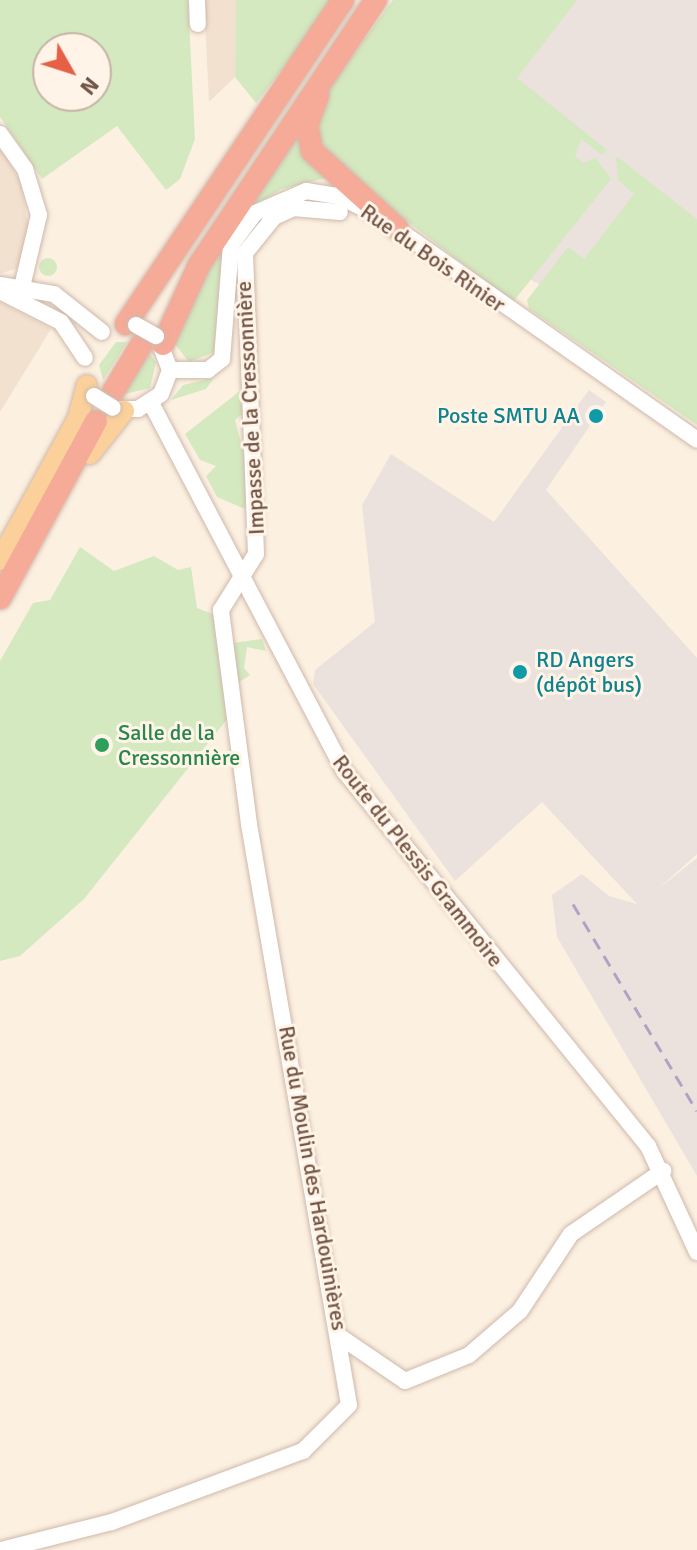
<!DOCTYPE html>
<html>
<head>
<meta charset="utf-8">
<style>
	body { margin:0 }
	#map { position:relative; width:697px; height:1550px; overflow:hidden; background:#fcf0e1; font-family:Signika,sans-serif }
	div>[style] { position:absolute }
	.residential>* { inset:0; background:#f3e1d0 }
	.industrial>* { inset:0; background:#ebe2dd }
	.green>* { inset:0; background:#d4e9c0 }
	.round { border-radius:50% }
	.roads { filter:drop-shadow(0 0 2px #cfb9ab) drop-shadow(0 0 2px #cfb9ab) }
	.minor>* { height:16px; margin:-8px; padding:0 8px; transform-origin:8px; border-radius:8px; background:#fff }
	.major>* { height:20px; margin:-10px; padding:0 10px; transform-origin:10px; border-radius:10px; background:#fbd09a }
	.highway>* { height:22px; margin:-11px; padding:0 11px; transform-origin:11px; border-radius:11px; background:#f6aa98 }
	.rail>* { height:3px; margin-top:-1.5px; transform-origin:0; background:repeating-linear-gradient(90deg,#b2a1c5 0 12px,transparent 0 20px) }
	.bridges { filter:drop-shadow(0 0 2px #cfb9ab) drop-shadow(0 0 2px #cfb9ab) }
	.minor-bridge>* { height:16px; margin:-8px; padding:0 8px; transform-origin:8px; border-radius:8px; background:#fff }
	.dots>* { width:22px; height:22px; translate:-50% -50%; box-sizing:border-box; border:4px solid #fff4e7; border-radius:50% }
	span { translate:-50% -50%; white-space:nowrap; text-align:center; line-height:1.15; -webkit-text-stroke:6px #fff4e7; paint-order:stroke }
	.street-label { font-size:22px; color:#735548 }
	.culture-label { font-size:22px; color:#0d838f }
	.right { translate:-100% -50%; text-align:right }
	.left { translate:0 -50%; text-align:left }
	.leisure-label { font-size:22px; color:#27864d }
	.north { position:absolute; left:32px; top:32px; width:80px; height:80px; box-sizing:border-box; background:#fff4e7; border:2px solid #c7b4a7; border-radius:50%; rotate:129deg; font-size:22px; font-weight:700; line-height:32px; text-align:center; color:#735548 }
	.north::after { content:''; display:block; margin:auto; width:28px; height:36px; background:#e65f47; clip-path:polygon(50% 0,100% 100%,50% 72%,0 100%) }
</style>
</head>
<body>
<div id="map">
	<div class="residential">
		<div style="clip-path:polygon(204px 0,236px 0,235px 77px,209px 102px)"></div>
		<div style="clip-path:polygon(0 146px,21px 183px,28px 225px,20px 267px,0 274px)"></div>
		<div style="clip-path:polygon(0 302px,51px 329px,0 412px)"></div>
	</div>
	<div class="industrial">
		<div style="clip-path:polygon(412px 0,697px 0,697px 374px,369px 188px)"></div>
		<div style="clip-path:polygon(589px 390px,606px 402px,546px 490px,697px 658px,697px 854px,658px 889px,697px 858px,697px 1176px,557px 937px,552px 895px,582px 874px,609px 896px,637px 904px,542px 802px,455px 881px,313px 684px,315px 670px,375px 622px,362px 505px,391px 454px,494px 522px)"></div>
	</div>
	<div class="green">
		<div style="clip-path:polygon(evenodd,0 0,188px 0,195px 139px,180px 179px,166px 190px,117px 126px,42px 179px,0 117px,0 0,48px 48px,96px 48px,96px 96px,48px 96px,48px 48px)"></div>
		<div style="clip-path:polygon(236px 0,337px 0,256px 103px,235px 77px)"></div>
		<div style="clip-path:polygon(393px 0,577px 0,517px 78px,607px 150px,602px 155px,581px 139px,575px 156px,583px 163px,596px 158px,611px 179px,513px 302px,323px 157px,316px 106px)"></div>
		<div style="clip-path:polygon(300px 118px,326px 178px,282px 189px,248px 209px)"></div>
		<div style="clip-path:polygon(616px 156px,697px 219px,697px 425px,529px 309px,527px 300px,568px 247px,584px 259px,634px 194px,618px 180px)"></div>
		<div style="clip-path:polygon(224px 246px,217px 351px,189px 362px,171px 339px,171px 325px)"></div>
		<div class="round" style="left:39px;top:258px;width:18px;height:18px"></div>
		<div style="clip-path:polygon(116px 342px,127px 342px,103px 380px,99px 365px)"></div>
		<div style="clip-path:polygon(147px 350px,156px 362px,150px 388px,121px 395px)"></div>
		<div style="clip-path:polygon(214px 378px,206px 389px,171px 400px,183px 385px)"></div>
		<div style="clip-path:polygon(240px 391px,244px 413px,235px 420px,248px 469px,245px 509px,217px 497px,206px 476px,216px 466px,200px 460px,185px 434px)"></div>
		<div style="clip-path:polygon(80px 547px,114px 571px,154px 556px,178px 570px,191px 567px,197px 608px,215px 615px,228px 718px,84px 899px,20px 956px,0 961px,0 661px,33px 603px,50px 600px)"></div>
		<div style="clip-path:polygon(262px 639px,266px 651px,247px 647px,244px 668px,250px 675px,238px 683px,233px 643px)"></div>
	</div>
	<div class="roads">
		<div class="minor">
			<div style="left:197px;top:0;width:24px;rotate:88deg"></div>
			<div style="left:0;top:134px;width:43px;rotate:54.5deg"></div>
			<div style="left:25px;top:169px;width:48px;rotate:73.1deg"></div>
			<div style="left:39px;top:215px;width:74px;rotate:103.3deg"></div>
			<div style="left:390px;top:224px;width:375px;rotate:35.1deg"></div>
			<div style="left:0;top:285px;width:55px;rotate:9.5deg"></div>
			<div style="left:54px;top:294px;width:61px;rotate:38.4deg"></div>
			<div style="left:0;top:291px;width:68px;rotate:26.9deg"></div>
			<div style="left:61px;top:322px;width:43px;rotate:56.3deg"></div>
			<div style="left:170px;top:370px;width:38px"></div>
			<div style="left:208px;top:370px;width:18px;rotate:-38deg"></div>
			<div style="left:222px;top:359px;width:114px;rotate:-85.5deg"></div>
			<div style="left:231px;top:245px;width:40px;rotate:-53deg"></div>
			<div style="left:255px;top:213px;width:56px;rotate:-23.3deg"></div>
			<div style="left:306px;top:191px;width:33px;rotate:9deg"></div>
			<div style="left:339px;top:196px;width:35px;rotate:27deg"></div>
			<div style="left:151px;top:403px;width:417px;rotate:62.3deg"></div>
			<div style="left:345px;top:772px;width:481px;rotate:51deg"></div>
			<div style="left:648px;top:1146px;width:117px;rotate:65.2deg"></div>
			<div style="left:115px;top:409px;width:23px"></div>
			<div style="left:138px;top:409px;width:27px;rotate:-33deg"></div>
			<div style="left:161px;top:394px;width:26px;rotate:-69deg"></div>
			<div style="left:170px;top:370px;width:34px;rotate:-111deg"></div>
			<div style="left:342px;top:1338px;width:76px;rotate:34.3deg"></div>
			<div style="left:405px;top:1381px;width:69px;rotate:-22.1deg"></div>
			<div style="left:469px;top:1355px;width:67px;rotate:-40.8deg"></div>
			<div style="left:520px;top:1311px;width:92px;rotate:-56.5deg"></div>
			<div style="left:571px;top:1234px;width:112px;rotate:-34.4deg"></div>
			<div style="left:1px;top:1550px;width:114px;rotate:-14.2deg"></div>
			<div style="left:112px;top:1522px;width:204px;rotate:-20.4deg"></div>
			<div style="left:303px;top:1451px;width:65px;rotate:-45deg"></div>
			<div style="left:349px;top:1405px;width:590px;rotate:-99.77deg"></div>
			<div style="left:249px;top:824px;width:216px;rotate:-97.5deg"></div>
			<div style="left:221px;top:610px;width:66px;rotate:-58deg"></div>
			<div style="left:256px;top:554px;width:301px;rotate:-92.1deg"></div>
			<div style="left:245px;top:253px;width:46px;rotate:-51.1deg"></div>
			<div style="left:274px;top:217px;width:21px;rotate:-25deg"></div>
			<div style="left:293px;top:208px;width:47px;rotate:4.9deg"></div>
		</div>
		<div class="major">
			<div style="left:90px;top:454px;width:55px;rotate:-51.7deg"></div>
			<div style="left:0;top:560px;width:162px;rotate:-61.2deg"></div>
			<div style="left:78px;top:418px;width:34px;rotate:-75deg"></div>
		</div>
		<div class="highway">
			<div style="left:318px;top:95px;width:32px;rotate:110deg"></div>
			<div style="left:307px;top:125px;width:26px;rotate:79deg"></div>
			<div style="left:312px;top:151px;width:116px;rotate:42.2deg"></div>
			<div style="left:126px;top:324px;width:390px;rotate:-56.2deg"></div>
			<div style="left:163px;top:344px;width:87px;rotate:-65.5deg"></div>
			<div style="left:199px;top:265px;width:319px;rotate:-56.3deg"></div>
			<div style="left:113px;top:392px;width:55px;rotate:-59.2deg"></div>
			<div style="left:0;top:598px;width:201px;rotate:-61.5deg"></div>
		</div>
	</div>
	<div class="rail">
		<div style="left:573px;top:904px;width:241px;rotate:59.1deg"></div>
	</div>
	<div class="bridges">
		<div class="minor-bridge">
			<div style="left:136px;top:325px;width:23px;rotate:29deg"></div>
			<div style="left:94px;top:396px;width:22px;rotate:32deg"></div>
		</div>
	</div>
	<div class="dots">
		<div style="left:596px;top:416px;background:#0f9aa8"></div>
		<div style="left:520px;top:672px;background:#0f9aa8"></div>
		<div style="left:102px;top:745px;background:#2e9e5b"></div>
	</div>
	<div class="street-label">
		<span style="left:433px;top:258px;rotate:35deg">Rue du Bois Rinier</span>
		<span style="left:250px;top:408px;rotate:-93deg">Impasse de la Cressonnière</span>
		<span style="left:418px;top:861px;rotate:52deg">Route du Plessis Grammoire</span>
		<span style="left:313px;top:1178px;rotate:80deg">Rue du Moulin des Hardouinières</span>
	</div>
	<div class="culture-label">
		<span class="right" style="left:580px;top:416px">Poste SMTU AA</span>
		<span class="left" style="left:536px;top:672px">RD Angers<br>(dépôt bus)</span>
	</div>
	<div class="leisure-label">
		<span class="left" style="left:118px;top:745px">Salle de la<br>Cressonnière</span>
	</div>
	<div class="north">N</div>
</div>
</body>
</html>
